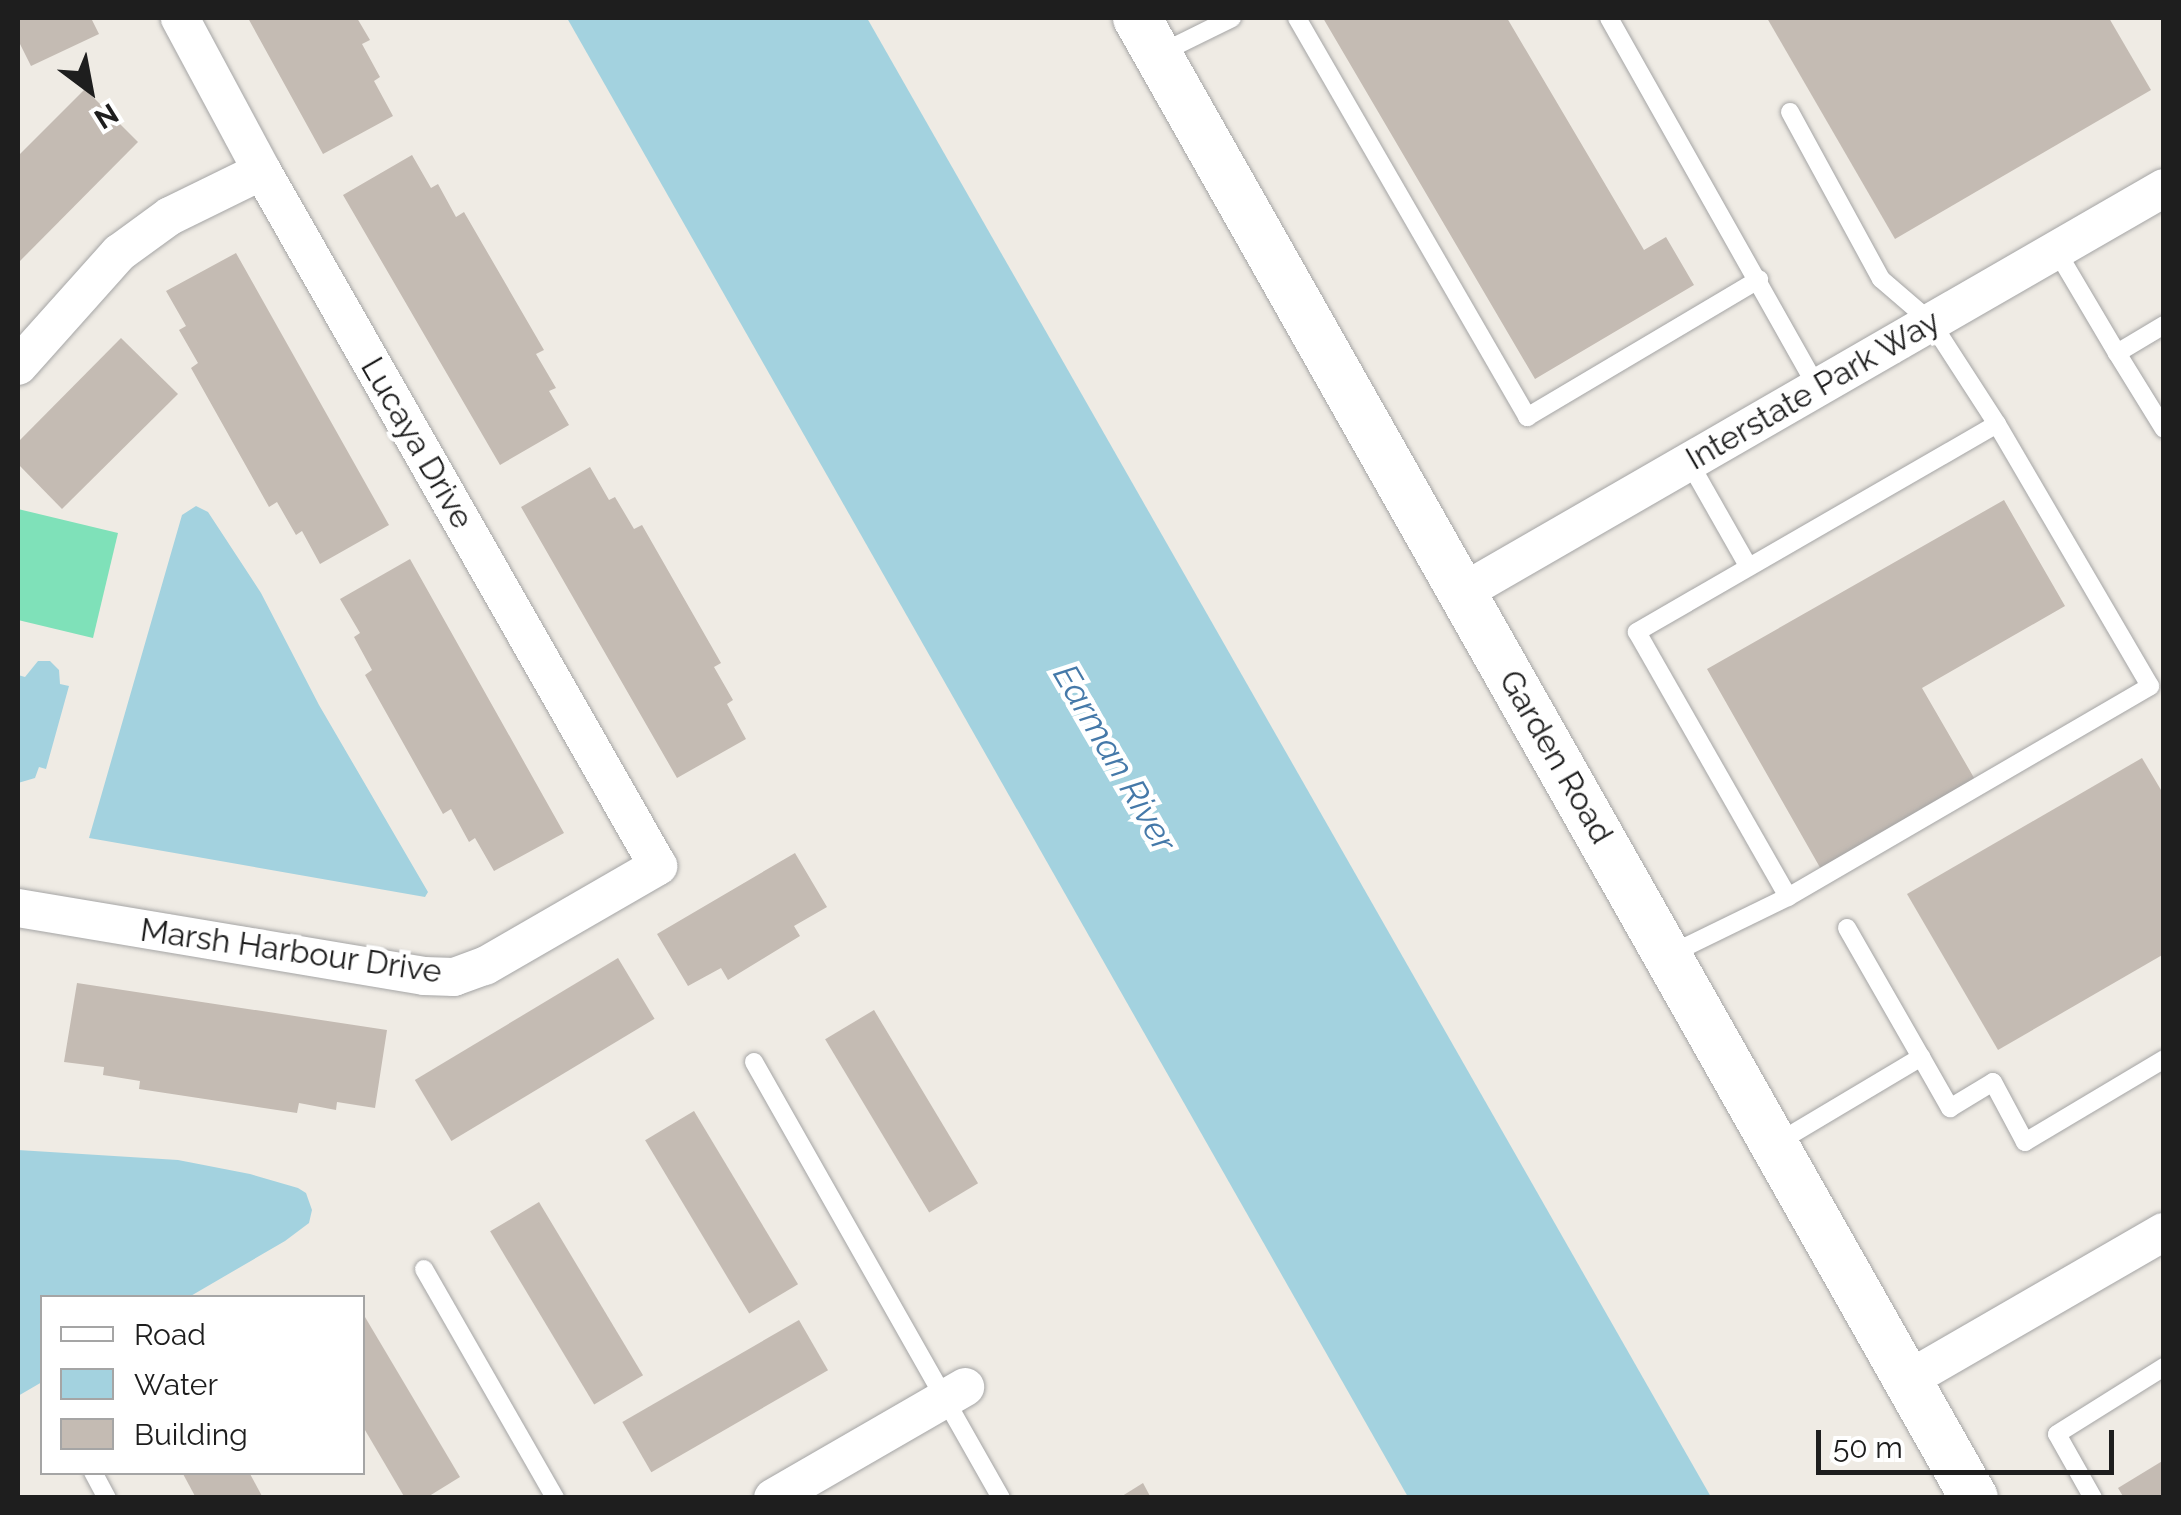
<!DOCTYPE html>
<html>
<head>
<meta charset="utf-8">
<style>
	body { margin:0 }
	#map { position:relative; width:2181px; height:1515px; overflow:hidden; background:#efebe4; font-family:Raleway,sans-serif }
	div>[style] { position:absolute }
	.pitch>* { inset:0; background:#7fe1b9 }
	.water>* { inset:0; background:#a3d2df }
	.building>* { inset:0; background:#c4bbb3; transform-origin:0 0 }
	.roads { filter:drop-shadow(0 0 2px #a5a5a5) drop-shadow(0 0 2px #a5a5a5) }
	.service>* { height:18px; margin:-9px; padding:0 9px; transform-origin:9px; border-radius:9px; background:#fff }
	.minor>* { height:38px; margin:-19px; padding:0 19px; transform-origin:19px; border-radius:19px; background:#fff }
	.tertiary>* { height:48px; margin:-24px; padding:0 24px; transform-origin:24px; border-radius:24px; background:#fff }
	span { translate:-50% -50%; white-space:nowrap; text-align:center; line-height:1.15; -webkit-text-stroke:9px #fff; paint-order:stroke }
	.street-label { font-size:32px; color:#1e1e1e }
	.water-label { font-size:35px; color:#4579a9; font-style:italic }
	.frame { position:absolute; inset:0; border:20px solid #1e1e1e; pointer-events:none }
	.legend { position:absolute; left:40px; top:1295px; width:325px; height:180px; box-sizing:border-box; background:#fff; border:2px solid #a5a5a5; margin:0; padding:12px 18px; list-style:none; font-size:30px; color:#1e1e1e }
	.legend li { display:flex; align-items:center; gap:20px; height:50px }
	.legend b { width:50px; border:2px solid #a5a5a5 }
	.north { position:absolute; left:40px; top:40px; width:100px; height:100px; -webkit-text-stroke:8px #fff; paint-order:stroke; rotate:148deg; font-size:28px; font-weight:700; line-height:40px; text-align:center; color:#1e1e1e }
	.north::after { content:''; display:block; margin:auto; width:35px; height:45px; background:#1e1e1e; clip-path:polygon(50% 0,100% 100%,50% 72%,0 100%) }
	.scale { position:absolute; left:1816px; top:1430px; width:298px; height:45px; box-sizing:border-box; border:5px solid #1e1e1e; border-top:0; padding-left:12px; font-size:30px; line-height:35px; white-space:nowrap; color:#1e1e1e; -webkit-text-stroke:8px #fff; paint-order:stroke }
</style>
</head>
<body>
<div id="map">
	<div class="pitch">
		<div style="clip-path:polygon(18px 509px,118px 533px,93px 638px,18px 620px)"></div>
	</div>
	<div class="water">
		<div style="clip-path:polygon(567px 18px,867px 18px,1711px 1497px,1408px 1497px)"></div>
		<div style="clip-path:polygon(196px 506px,208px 512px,261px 593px,319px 705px,428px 892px,425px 897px,89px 838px,182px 515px)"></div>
		<div style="clip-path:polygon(38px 661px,50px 661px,59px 670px,60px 684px,69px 686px,46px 769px,39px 767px,35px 778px,18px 783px,18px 675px,25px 677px)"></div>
		<div style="clip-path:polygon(18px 1150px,178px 1160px,250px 1174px,298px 1188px,306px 1193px,312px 1210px,309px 1223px,285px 1241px,189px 1297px,42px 1298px,42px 1382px,18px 1396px)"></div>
	</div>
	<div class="building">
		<div style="clip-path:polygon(18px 18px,91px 18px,99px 34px,31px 66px,18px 40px)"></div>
		<div style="clip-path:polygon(248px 18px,357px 18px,370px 40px,362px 44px,380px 77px,374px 81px,393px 116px,323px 154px)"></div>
		<div style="clip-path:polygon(1323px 18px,1507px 18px,1644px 250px,1666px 237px,1694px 285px,1535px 379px)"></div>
		<div style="clip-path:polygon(1767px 18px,2109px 18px,2151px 90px,1895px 239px)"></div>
		<div style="clip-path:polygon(85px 89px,138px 142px,18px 263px,18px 156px)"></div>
		<div style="clip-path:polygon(412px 155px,431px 188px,438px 184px,456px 217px,464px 212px,544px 350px,536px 354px,556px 388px,549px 391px,569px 425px,500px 465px,343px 195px)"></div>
		<div style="clip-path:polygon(236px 253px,389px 525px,320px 564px,302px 531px,296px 535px,277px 502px,269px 507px,191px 368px,198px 363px,179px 330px,186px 326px,166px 291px)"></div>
		<div style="clip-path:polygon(121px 338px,178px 394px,62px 509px,18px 464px,18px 442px)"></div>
		<div style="clip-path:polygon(590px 467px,609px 500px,615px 497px,634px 529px,642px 525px,721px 663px,714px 667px,733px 700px,727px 704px,746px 739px,677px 778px,521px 507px)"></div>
		<div style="clip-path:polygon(2004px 500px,2065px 606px,1922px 688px,1977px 783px,1822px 871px,1707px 669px)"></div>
		<div style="clip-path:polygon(410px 559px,564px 833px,494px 871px,475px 838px,469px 842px,451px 809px,443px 814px,365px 675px,372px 670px,354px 637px,360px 633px,340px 599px)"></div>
		<div style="clip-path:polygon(2142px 758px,2164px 795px,2164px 954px,1998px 1050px,1907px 894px)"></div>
		<div style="clip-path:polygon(795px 853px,827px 907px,794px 926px,800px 936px,728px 980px,721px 968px,688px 986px,657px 934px)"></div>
		<div style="left:618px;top:958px;width:71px;height:237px;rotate:59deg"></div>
		<div style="clip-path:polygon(77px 983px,387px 1030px,375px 1108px,337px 1102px,336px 1110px,299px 1103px,297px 1113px,139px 1089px,140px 1081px,103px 1075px,104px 1067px,64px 1062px)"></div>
		<div style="left:874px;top:1010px;width:202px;height:57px;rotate:59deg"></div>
		<div style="left:694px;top:1111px;width:202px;height:57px;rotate:59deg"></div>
		<div style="left:539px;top:1202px;width:202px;height:57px;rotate:59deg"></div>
		<div style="clip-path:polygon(362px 1312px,460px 1477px,426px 1498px,405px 1498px,362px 1425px)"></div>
		<div style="left:799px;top:1320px;width:58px;height:204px;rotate:60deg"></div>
		<div style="clip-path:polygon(2164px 1460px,2164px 1498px,2124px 1498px,2118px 1488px)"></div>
		<div style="clip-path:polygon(182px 1472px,249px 1472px,263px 1498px,196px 1498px)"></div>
		<div style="clip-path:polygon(1143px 1483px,1151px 1498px,1119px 1498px)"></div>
	</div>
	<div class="roads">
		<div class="service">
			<div style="left:1297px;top:18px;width:461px;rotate:60deg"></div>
			<div style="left:1527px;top:417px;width:270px;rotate:-30.7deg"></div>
			<div style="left:1609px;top:18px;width:421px;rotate:60.6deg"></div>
			<div style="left:1161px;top:53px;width:79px;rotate:-26.2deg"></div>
			<div style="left:1790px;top:112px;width:190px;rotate:61.4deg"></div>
			<div style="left:1881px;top:279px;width:66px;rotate:40.7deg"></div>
			<div style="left:1931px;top:322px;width:121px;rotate:57.1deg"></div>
			<div style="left:2056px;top:250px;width:120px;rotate:59.4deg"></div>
			<div style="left:2164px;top:325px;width:55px;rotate:149.2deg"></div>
			<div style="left:2117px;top:353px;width:89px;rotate:58.3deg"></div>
			<div style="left:1689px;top:462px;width:120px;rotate:60.4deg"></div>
			<div style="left:1847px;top:928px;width:149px;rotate:60.2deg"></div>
			<div style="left:1669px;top:955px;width:132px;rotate:-26deg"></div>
			<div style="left:1788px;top:897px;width:419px;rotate:-30.2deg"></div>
			<div style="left:2150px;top:686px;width:303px;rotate:-120.3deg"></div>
			<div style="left:1997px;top:424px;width:416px;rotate:150deg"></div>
			<div style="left:1637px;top:632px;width:305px;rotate:60.3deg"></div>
			<div style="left:754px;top:1062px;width:501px;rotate:60.47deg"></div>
			<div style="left:1777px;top:1143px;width:168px;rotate:-30.8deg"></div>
			<div style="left:1921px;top:1057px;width:59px;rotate:60.4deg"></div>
			<div style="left:1950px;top:1108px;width:50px;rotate:-31.2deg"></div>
			<div style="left:1993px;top:1082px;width:68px;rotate:61.9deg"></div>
			<div style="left:2025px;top:1142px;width:162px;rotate:-30.8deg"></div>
			<div style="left:424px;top:1269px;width:264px;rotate:60.2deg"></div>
			<div style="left:93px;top:1472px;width:30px;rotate:62deg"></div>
			<div style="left:2093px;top:1498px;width:73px;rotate:-119.4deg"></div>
			<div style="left:2057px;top:1434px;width:126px;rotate:-32.1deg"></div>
		</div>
		<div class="minor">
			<div style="left:18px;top:366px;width:152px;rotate:-48.2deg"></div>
			<div style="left:119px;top:253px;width:63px;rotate:-36deg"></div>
			<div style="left:170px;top:216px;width:102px;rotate:-26.1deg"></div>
			<div style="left:1463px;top:592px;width:809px;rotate:-29.96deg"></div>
			<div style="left:18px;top:908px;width:412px;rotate:9.5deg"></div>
			<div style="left:424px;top:976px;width:30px;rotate:2deg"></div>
			<div style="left:454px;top:977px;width:33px;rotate:-20deg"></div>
			<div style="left:485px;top:966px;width:200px;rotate:-30deg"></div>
			<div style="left:658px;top:866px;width:800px;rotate:-119.67deg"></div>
			<div style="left:262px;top:171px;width:174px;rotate:-118.2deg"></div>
			<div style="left:1909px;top:1379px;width:294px;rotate:-30deg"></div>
			<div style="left:773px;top:1498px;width:222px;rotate:-30deg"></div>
		</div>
		<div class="tertiary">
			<div style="left:1137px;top:18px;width:1700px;rotate:60.51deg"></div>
		</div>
	</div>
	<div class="street-label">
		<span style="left:1813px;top:390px;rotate:-30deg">Interstate Park Way</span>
		<span style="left:417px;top:443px;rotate:60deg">Lucaya Drive</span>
		<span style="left:1556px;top:757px;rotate:60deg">Garden Road</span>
		<span style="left:291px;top:951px;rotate:8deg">Marsh Harbour Drive</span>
	</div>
	<div class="water-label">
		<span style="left:1115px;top:758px;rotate:60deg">Earman River</span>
	</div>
	<div class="frame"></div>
	<ul class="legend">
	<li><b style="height:12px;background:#fff"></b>Road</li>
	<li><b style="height:28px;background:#a3d2df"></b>Water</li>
	<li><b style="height:28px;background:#c4bbb3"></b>Building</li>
	</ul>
	<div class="north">N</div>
	<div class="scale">50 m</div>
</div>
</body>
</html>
